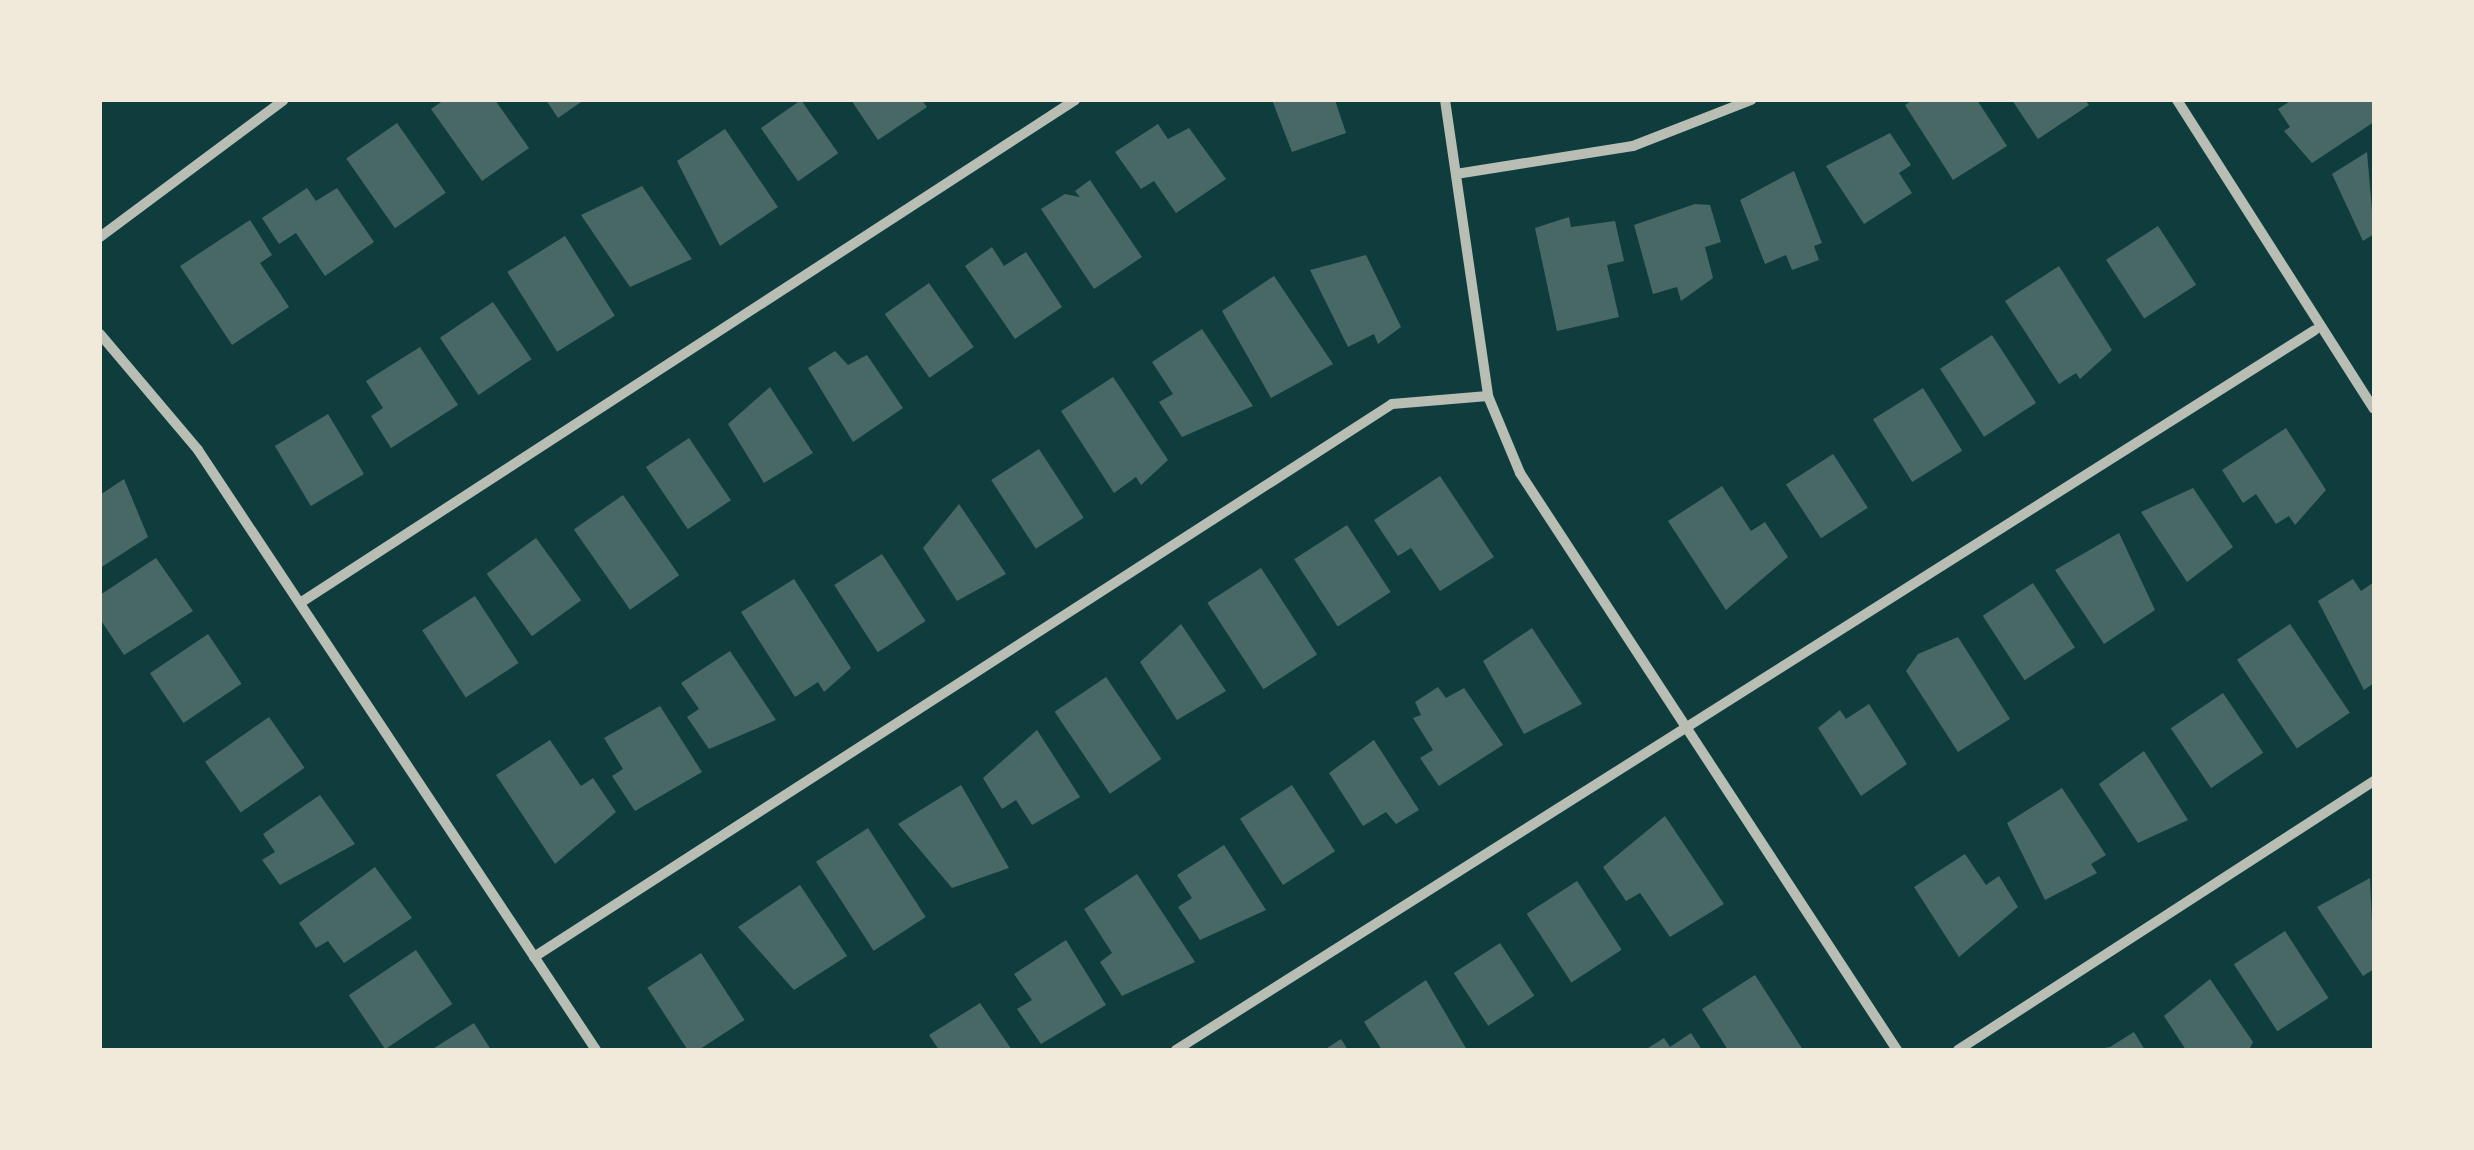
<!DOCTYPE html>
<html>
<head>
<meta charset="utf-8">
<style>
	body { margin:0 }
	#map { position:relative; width:2474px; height:1150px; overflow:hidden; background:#0f3d3e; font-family:Mulish,sans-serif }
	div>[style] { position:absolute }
	.building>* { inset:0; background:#486865; transform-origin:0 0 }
	.minor>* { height:10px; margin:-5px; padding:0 5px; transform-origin:5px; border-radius:5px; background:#b8beb3 }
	span { translate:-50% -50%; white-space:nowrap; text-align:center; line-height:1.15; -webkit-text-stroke:8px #f1e9da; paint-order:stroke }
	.frame { position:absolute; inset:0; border:102px solid #f1e9da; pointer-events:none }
</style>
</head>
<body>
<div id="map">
	<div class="building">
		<div style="clip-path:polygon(444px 100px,495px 100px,529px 148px,482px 181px,431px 109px)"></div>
		<div style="clip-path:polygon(546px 100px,584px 100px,558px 118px)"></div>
		<div style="left:801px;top:100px;width:65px;height:49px;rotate:55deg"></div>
		<div style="clip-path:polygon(851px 100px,922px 100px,927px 107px,878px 140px)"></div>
		<div style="clip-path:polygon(1272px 100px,1335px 100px,1346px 133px,1292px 152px)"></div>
		<div style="clip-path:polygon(1913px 100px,1977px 100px,2007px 146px,1953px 180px,1905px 105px)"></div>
		<div style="clip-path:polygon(2012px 100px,2085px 100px,2089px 105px,2038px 139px)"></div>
		<div style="clip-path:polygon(2292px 100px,2374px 100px,2374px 122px,2312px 163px,2284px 131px,2290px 127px,2278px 109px)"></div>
		<div style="left:397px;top:123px;width:85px;height:62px;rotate:55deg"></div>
		<div style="clip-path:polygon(1158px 124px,1168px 139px,1189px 128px,1226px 179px,1176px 213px,1154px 181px,1141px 189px,1115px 152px)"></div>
		<div style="clip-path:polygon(725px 129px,778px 207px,720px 246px,677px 161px)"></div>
		<div style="clip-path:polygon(1890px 133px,1911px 165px,1899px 173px,1912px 193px,1864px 224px,1826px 166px)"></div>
		<div style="clip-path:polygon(2367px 152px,2374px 234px,2363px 241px,2332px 174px)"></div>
		<div style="clip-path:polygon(1794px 171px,1822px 243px,1814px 246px,1819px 260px,1792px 270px,1786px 255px,1765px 264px,1740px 200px)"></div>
		<div style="clip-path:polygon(1090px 180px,1142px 257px,1094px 289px,1041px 209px,1065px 194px,1080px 197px,1075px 191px)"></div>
		<div style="clip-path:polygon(642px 186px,692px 259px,630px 287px,581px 215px)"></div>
		<div style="clip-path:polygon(307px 188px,316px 201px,337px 188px,374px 242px,325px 276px,296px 233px,279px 244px,262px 218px)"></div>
		<div style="clip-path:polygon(1695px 204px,1710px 205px,1721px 242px,1705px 247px,1713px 278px,1681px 301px,1677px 287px,1653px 294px,1634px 225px)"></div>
		<div style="clip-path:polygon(1569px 217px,1571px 227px,1615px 221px,1624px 261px,1607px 265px,1619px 317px,1557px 331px,1535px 228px)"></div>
		<div style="clip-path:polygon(250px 220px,272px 255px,260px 263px,289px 307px,232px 345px,180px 266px)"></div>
		<div style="left:2158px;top:226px;width:70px;height:62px;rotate:57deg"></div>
		<div style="left:565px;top:236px;width:94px;height:68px;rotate:58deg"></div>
		<div style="clip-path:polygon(992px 247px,1004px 266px,1026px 252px,1062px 307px,1015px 339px,965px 266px)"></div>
		<div style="clip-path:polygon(1366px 255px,1401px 327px,1378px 344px,1374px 334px,1348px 347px,1310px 270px)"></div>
		<div style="clip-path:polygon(2059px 266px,2112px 350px,2080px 379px,2076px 373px,2059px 384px,2005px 301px)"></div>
		<div style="clip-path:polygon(1274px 276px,1333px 364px,1271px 398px,1222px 311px)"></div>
		<div style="left:929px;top:283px;width:78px;height:54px;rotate:55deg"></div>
		<div style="left:493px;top:302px;width:69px;height:64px;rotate:56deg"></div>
		<div style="clip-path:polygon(1202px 329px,1253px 406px,1182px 437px,1159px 402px,1173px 394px,1152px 362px)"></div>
		<div style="left:1992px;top:335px;width:81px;height:62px;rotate:57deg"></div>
		<div style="clip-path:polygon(420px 347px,458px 405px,391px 448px,371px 416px,383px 408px,366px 381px)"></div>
		<div style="clip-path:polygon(835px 351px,848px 365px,867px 355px,903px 408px,853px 442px,808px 368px)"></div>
		<div style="clip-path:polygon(1113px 377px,1168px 460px,1141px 485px,1136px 477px,1114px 493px,1061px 411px)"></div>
		<div style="clip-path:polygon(770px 387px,813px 453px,764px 483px,728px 424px)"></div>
		<div style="left:1923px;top:388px;width:74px;height:59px;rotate:58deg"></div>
		<div style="left:328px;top:414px;width:70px;height:62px;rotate:59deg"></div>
		<div style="clip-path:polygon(2286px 428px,2326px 490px,2295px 525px,2289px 516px,2276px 524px,2256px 494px,2243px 503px,2222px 470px)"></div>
		<div style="left:689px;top:438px;width:75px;height:52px;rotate:56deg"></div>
		<div style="left:1039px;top:449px;width:82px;height:57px;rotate:57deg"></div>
		<div style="left:1833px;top:454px;width:64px;height:56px;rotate:57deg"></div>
		<div style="clip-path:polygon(1440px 476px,1494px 557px,1440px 591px,1411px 548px,1398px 556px,1374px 520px)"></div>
		<div style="clip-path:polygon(124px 479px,148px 537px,100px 568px,100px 495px)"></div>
		<div style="clip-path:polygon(1722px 486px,1751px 531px,1765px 522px,1788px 557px,1726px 610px,1668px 521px)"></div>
		<div style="clip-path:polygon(2193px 488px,2233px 547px,2187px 582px,2141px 512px)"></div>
		<div style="left:623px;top:495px;width:98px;height:60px;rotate:55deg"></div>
		<div style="clip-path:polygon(959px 504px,1006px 574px,957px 601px,923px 548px)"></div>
		<div style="left:1347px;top:525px;width:80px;height:63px;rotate:57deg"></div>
		<div style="clip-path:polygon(2119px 533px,2155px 610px,2104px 644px,2055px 570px)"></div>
		<div style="left:536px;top:538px;width:77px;height:61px;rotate:54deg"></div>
		<div style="left:882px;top:554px;width:80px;height:57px;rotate:57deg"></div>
		<div style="clip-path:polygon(156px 558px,193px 611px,124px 655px,100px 619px,100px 595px)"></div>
		<div style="left:1261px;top:568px;width:103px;height:64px;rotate:57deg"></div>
		<div style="clip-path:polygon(794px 579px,851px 668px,824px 692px,818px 682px,795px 697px,741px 612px)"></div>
		<div style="clip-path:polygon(2353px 579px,2361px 591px,2374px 582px,2374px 683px,2364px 690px,2318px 601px)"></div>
		<div style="left:2033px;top:583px;width:77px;height:60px;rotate:57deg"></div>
		<div style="left:475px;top:596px;width:80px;height:63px;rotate:57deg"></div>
		<div style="clip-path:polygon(1181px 624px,1226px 691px,1177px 720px,1140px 662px)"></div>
		<div style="left:2290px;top:624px;width:107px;height:64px;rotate:56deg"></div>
		<div style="clip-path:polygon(1532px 628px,1582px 704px,1524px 734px,1483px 661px)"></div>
		<div style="left:208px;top:634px;width:60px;height:70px;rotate:56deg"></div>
		<div style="clip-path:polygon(1958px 637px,2010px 719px,1958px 752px,1906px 671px,1918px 654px)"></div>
		<div style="clip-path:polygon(730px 651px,776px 720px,709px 749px,687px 717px,699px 709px,681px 683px)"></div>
		<div style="left:1106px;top:677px;width:99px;height:62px;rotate:56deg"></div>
		<div style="clip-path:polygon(1438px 687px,1446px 698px,1464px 688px,1503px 745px,1439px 786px,1420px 758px,1433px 750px,1413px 718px,1421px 715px,1415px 702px)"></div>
		<div style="left:2223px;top:693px;width:72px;height:63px;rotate:56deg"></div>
		<div style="clip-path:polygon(1869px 704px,1907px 764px,1861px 796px,1818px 728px,1840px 710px,1846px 719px)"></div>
		<div style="clip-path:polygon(660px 706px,702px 772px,635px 811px,612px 776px,623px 769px,604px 738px)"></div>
		<div style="left:269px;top:717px;width:62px;height:78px;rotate:55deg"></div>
		<div style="clip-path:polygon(1037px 730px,1080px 797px,1032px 825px,1016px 800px,1002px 809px,983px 778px)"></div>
		<div style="clip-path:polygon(550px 740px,581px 786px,593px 778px,616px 812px,555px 864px,496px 775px)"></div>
		<div style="clip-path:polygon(1374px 740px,1419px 810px,1396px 824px,1386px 812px,1363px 826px,1329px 773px)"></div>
		<div style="clip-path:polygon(2144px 751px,2188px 820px,2138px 843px,2099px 784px)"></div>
		<div style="clip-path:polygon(961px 785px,1009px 868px,952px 888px,898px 824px)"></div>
		<div style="left:1292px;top:785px;width:79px;height:62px;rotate:57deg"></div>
		<div style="clip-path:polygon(2062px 788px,2106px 855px,2091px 864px,2097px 873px,2045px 900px,2007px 823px)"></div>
		<div style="clip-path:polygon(320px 795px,355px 844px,280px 885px,262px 860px,275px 852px,263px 834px)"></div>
		<div style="clip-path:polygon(1665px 816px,1724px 904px,1670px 937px,1640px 893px,1626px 901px,1603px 867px)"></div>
		<div style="left:868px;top:828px;width:106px;height:62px;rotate:57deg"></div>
		<div style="clip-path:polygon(1224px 845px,1266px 910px,1200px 940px,1178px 907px,1192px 898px,1177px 875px)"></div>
		<div style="clip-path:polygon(1965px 854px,1986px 885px,1999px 876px,2018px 907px,1959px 957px,1914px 887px)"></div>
		<div style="clip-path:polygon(375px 867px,412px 918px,344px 963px,328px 941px,316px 948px,299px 923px)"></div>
		<div style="clip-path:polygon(1137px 874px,1195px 962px,1122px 996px,1100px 962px,1112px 953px,1084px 909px)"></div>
		<div style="clip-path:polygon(2370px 878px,2374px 969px,2363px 976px,2317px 907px)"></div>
		<div style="left:1577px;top:881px;width:82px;height:60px;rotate:57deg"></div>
		<div style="clip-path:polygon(800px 885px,847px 956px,794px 990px,738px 927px)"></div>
		<div style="left:2285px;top:931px;width:80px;height:61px;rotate:57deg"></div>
		<div style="clip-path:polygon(1066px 940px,1106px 1005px,1041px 1044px,1017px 1009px,1032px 1000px,1014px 974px)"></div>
		<div style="left:1500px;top:943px;width:63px;height:55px;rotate:57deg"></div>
		<div style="left:416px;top:950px;width:65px;height:81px;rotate:56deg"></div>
		<div style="left:701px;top:953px;width:80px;height:64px;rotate:57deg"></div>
		<div style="clip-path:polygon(1755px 975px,1803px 1050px,1728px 1050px,1702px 1009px)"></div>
		<div style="clip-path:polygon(2210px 979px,2253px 1042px,2249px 1050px,2186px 1050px,2164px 1016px)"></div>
		<div style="clip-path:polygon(1426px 980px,1467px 1050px,1382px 1050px,1364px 1022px)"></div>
		<div style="clip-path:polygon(980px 1003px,1012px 1050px,939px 1050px,929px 1035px)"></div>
		<div style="clip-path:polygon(474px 1023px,491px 1050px,431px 1050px)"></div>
		<div style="clip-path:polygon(2134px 1032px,2145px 1050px,2092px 1050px,2110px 1047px)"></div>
		<div style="clip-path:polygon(1691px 1033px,1702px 1050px,1645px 1050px,1664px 1038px,1670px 1047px)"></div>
		<div style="clip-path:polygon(1341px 1039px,1348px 1050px,1324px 1050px)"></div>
	</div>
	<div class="minor">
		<div style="left:1445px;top:100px;width:299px;rotate:81.7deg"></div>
		<div style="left:1488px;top:396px;width:83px;rotate:67.4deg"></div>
		<div style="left:1520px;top:473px;width:689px;rotate:56.84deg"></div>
		<div style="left:2177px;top:100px;width:366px;rotate:57.5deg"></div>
		<div style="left:1456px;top:174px;width:179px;rotate:-9deg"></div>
		<div style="left:1633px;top:146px;width:127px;rotate:-21.3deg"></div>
		<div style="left:100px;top:237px;width:229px;rotate:-36.7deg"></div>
		<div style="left:100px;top:334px;width:152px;rotate:49.8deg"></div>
		<div style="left:198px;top:450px;width:720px;rotate:56.44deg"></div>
		<div style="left:300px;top:603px;width:924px;rotate:-32.98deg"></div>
		<div style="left:534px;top:957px;width:1021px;rotate:-32.8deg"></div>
		<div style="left:1392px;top:404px;width:96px;rotate:-4.8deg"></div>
		<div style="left:1176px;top:1050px;width:1347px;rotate:-32.3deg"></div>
		<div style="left:1958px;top:1050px;width:495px;rotate:-32.9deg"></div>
	</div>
	<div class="frame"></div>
</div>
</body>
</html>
